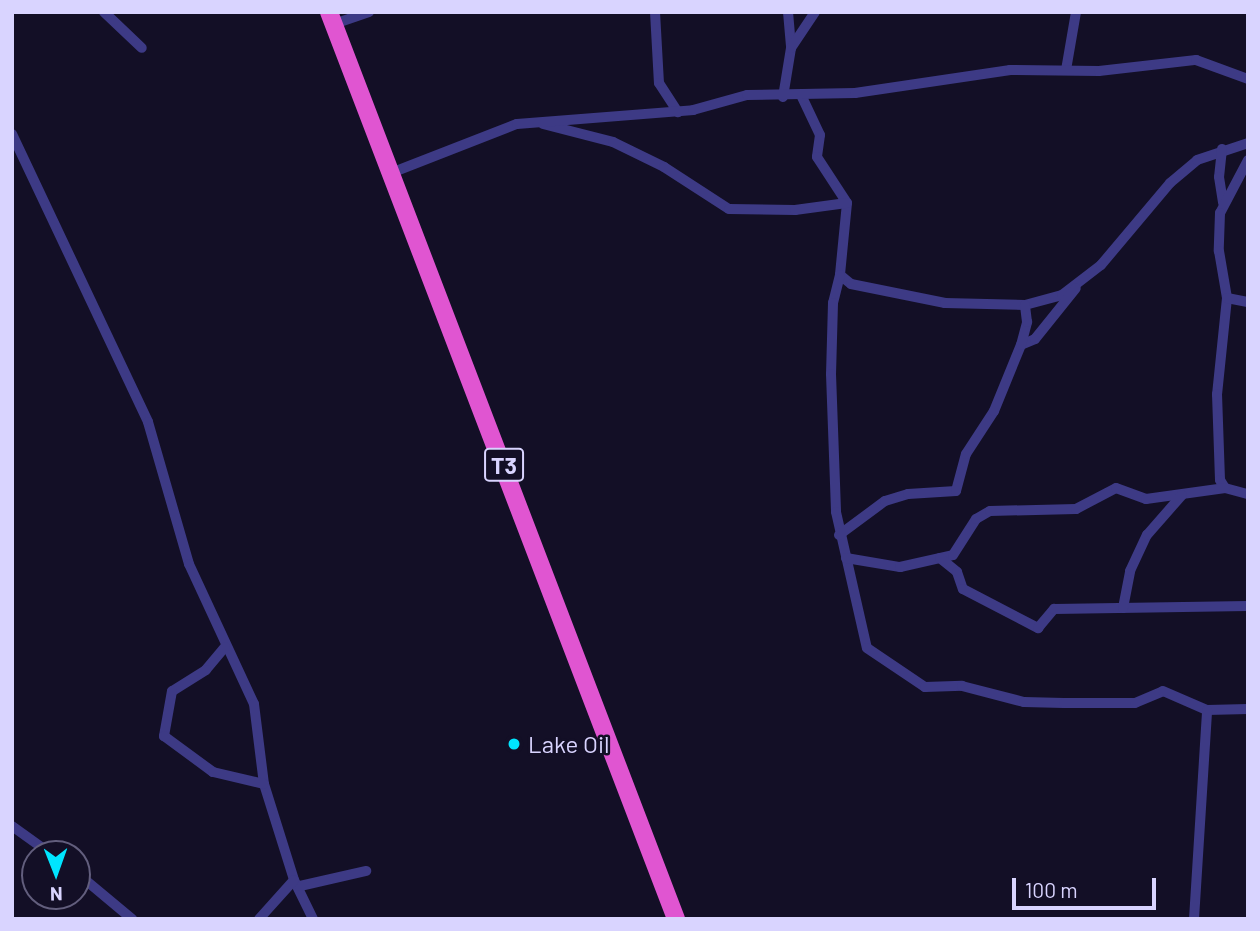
<!DOCTYPE html>
<html>
<head>
<meta charset="utf-8">
<style>
	body { margin:0 }
	#map { position:relative; width:1260px; height:931px; overflow:hidden; background:#130f26; font-family:Barlow,sans-serif }
	div>[style] { position:absolute }
	.minor>* { height:10px; margin:-5px; padding:0 5px; transform-origin:5px; border-radius:5px; background:#3d3a85 }
	.trunk>* { height:18px; margin:-9px; padding:0 9px; transform-origin:9px; border-radius:9px; background:#e055d1 }
	.dots>* { width:19px; height:19px; translate:-50% -50%; box-sizing:border-box; border:4px solid #130f26; border-radius:50% }
	span { translate:-50% -50%; white-space:nowrap; text-align:center; line-height:1.15; -webkit-text-stroke:5px #130f26; paint-order:stroke }
	.shield-label span { padding:2px 5px; background:#130f26; border:2px solid; border-radius:5px; -webkit-text-stroke-width:0 }
	.shield-label { font-size:23px; color:#d9d4ff; font-weight:700 }
	.poi-label { font-size:24px; color:#d9d4ff }
	.left { translate:0 -50%; text-align:left }
	.frame { position:absolute; inset:0; border:14px solid #d9d4ff; pointer-events:none }
	.north { position:absolute; left:21px; top:840px; width:70px; height:70px; box-sizing:border-box; background:#130f26; border:2px solid #625e7d; border-radius:50%; rotate:179deg; font-size:19px; font-weight:700; line-height:28px; text-align:center; color:#d9d4ff }
	.north::after { content:''; display:block; margin:auto; width:24px; height:32px; background:#00e5ff; clip-path:polygon(50% 0,100% 100%,50% 72%,0 100%) }
	.scale { position:absolute; left:1012px; top:878px; width:144px; height:32px; box-sizing:border-box; border:4px solid #d9d4ff; border-top:0; padding-left:9px; font-size:21px; line-height:24px; white-space:nowrap; color:#d9d4ff; -webkit-text-stroke:5px #130f26; paint-order:stroke }
</style>
</head>
<body>
<div id="map">
	<div class="minor">
		<div style="left:104px;top:12px;width:52px;rotate:43.5deg"></div>
		<div style="left:655px;top:12px;width:71px;rotate:86.8deg"></div>
		<div style="left:659px;top:83px;width:35px;rotate:57deg"></div>
		<div style="left:788px;top:12px;width:36px;rotate:85deg"></div>
		<div style="left:334px;top:24px;width:37px;rotate:-19deg"></div>
		<div style="left:1066px;top:70px;width:59px;rotate:-80.2deg"></div>
		<div style="left:783px;top:97px;width:50px;rotate:-80.7deg"></div>
		<div style="left:791px;top:48px;width:43px;rotate:-56.3deg"></div>
		<div style="left:802px;top:97px;width:42px;rotate:64.7deg"></div>
		<div style="left:820px;top:135px;width:22px;rotate:98deg"></div>
		<div style="left:817px;top:157px;width:55px;rotate:56.9deg"></div>
		<div style="left:847px;top:203px;width:72px;rotate:95.6deg"></div>
		<div style="left:840px;top:275px;width:14px;rotate:39deg"></div>
		<div style="left:851px;top:284px;width:96px;rotate:11.4deg"></div>
		<div style="left:945px;top:303px;width:80px;rotate:1.4deg"></div>
		<div style="left:1025px;top:305px;width:38px;rotate:-15deg"></div>
		<div style="left:1062px;top:295px;width:49px;rotate:-37.6deg"></div>
		<div style="left:1101px;top:265px;width:107px;rotate:-49.9deg"></div>
		<div style="left:1170px;top:183px;width:35px;rotate:-40deg"></div>
		<div style="left:1197px;top:160px;width:54px;rotate:-18.4deg"></div>
		<div style="left:543px;top:124px;width:72px;rotate:14.4deg"></div>
		<div style="left:613px;top:142px;width:57px;rotate:26.1deg"></div>
		<div style="left:664px;top:167px;width:77px;rotate:32.9deg"></div>
		<div style="left:729px;top:209px;width:66px;rotate:0.9deg"></div>
		<div style="left:795px;top:210px;width:52px;rotate:-7.7deg"></div>
		<div style="left:12px;top:134px;width:318px;rotate:64.7deg"></div>
		<div style="left:148px;top:422px;width:148px;rotate:73.9deg"></div>
		<div style="left:189px;top:564px;width:154px;rotate:65.1deg"></div>
		<div style="left:254px;top:704px;width:81px;rotate:82.9deg"></div>
		<div style="left:264px;top:784px;width:101px;rotate:72.6deg"></div>
		<div style="left:294px;top:880px;width:43px;rotate:64deg"></div>
		<div style="left:1222px;top:149px;width:28px;rotate:96deg"></div>
		<div style="left:1219px;top:177px;width:26px;rotate:81deg"></div>
		<div style="left:1248px;top:160px;width:60px;rotate:117.8deg"></div>
		<div style="left:1220px;top:213px;width:38px;rotate:92deg"></div>
		<div style="left:1219px;top:251px;width:48px;rotate:80.3deg"></div>
		<div style="left:1227px;top:298px;width:97px;rotate:95.9deg"></div>
		<div style="left:1217px;top:394px;width:86px;rotate:88deg"></div>
		<div style="left:1220px;top:480px;width:9px;rotate:58deg"></div>
		<div style="left:1225px;top:488px;width:24px;rotate:15deg"></div>
		<div style="left:391px;top:173px;width:135px;rotate:-21.3deg"></div>
		<div style="left:517px;top:124px;width:177px;rotate:-4.5deg"></div>
		<div style="left:693px;top:110px;width:56px;rotate:-15.5deg"></div>
		<div style="left:747px;top:95px;width:108px;rotate:-1.1deg"></div>
		<div style="left:855px;top:93px;width:157px;rotate:-8.4deg"></div>
		<div style="left:1010px;top:70px;width:89px;rotate:0.6deg"></div>
		<div style="left:1099px;top:71px;width:98px;rotate:-6.5deg"></div>
		<div style="left:1196px;top:60px;width:55px;rotate:20.1deg"></div>
		<div style="left:840px;top:275px;width:29px;rotate:104deg"></div>
		<div style="left:833px;top:303px;width:71px;rotate:91.6deg"></div>
		<div style="left:831px;top:374px;width:138px;rotate:87.9deg"></div>
		<div style="left:836px;top:512px;width:139px;rotate:77.2deg"></div>
		<div style="left:867px;top:648px;width:70px;rotate:33.9deg"></div>
		<div style="left:925px;top:687px;width:37px;rotate:-2deg"></div>
		<div style="left:962px;top:686px;width:64px;rotate:14.5deg"></div>
		<div style="left:1024px;top:702px;width:40px;rotate:1.4deg"></div>
		<div style="left:1064px;top:703px;width:71px"></div>
		<div style="left:1135px;top:703px;width:30px;rotate:-23deg"></div>
		<div style="left:1163px;top:691px;width:48px;rotate:23.4deg"></div>
		<div style="left:1207px;top:710px;width:41px;rotate:-1.4deg"></div>
		<div style="left:1227px;top:298px;width:21px;rotate:11deg"></div>
		<div style="left:1021px;top:345px;width:15px;rotate:-23deg"></div>
		<div style="left:1035px;top:339px;width:65px;rotate:-51.2deg"></div>
		<div style="left:839px;top:535px;width:57px;rotate:-36.5deg"></div>
		<div style="left:885px;top:501px;width:24px;rotate:-17deg"></div>
		<div style="left:908px;top:494px;width:48px;rotate:-3.6deg"></div>
		<div style="left:956px;top:491px;width:38px;rotate:-75deg"></div>
		<div style="left:966px;top:454px;width:51px;rotate:-56.9deg"></div>
		<div style="left:994px;top:411px;width:71px;rotate:-67.8deg"></div>
		<div style="left:1021px;top:345px;width:24px;rotate:-75deg"></div>
		<div style="left:1027px;top:322px;width:17px;rotate:-97deg"></div>
		<div style="left:846px;top:558px;width:55px;rotate:9.5deg"></div>
		<div style="left:900px;top:567px;width:54px;rotate:-12.8deg"></div>
		<div style="left:953px;top:555px;width:43px;rotate:-57.4deg"></div>
		<div style="left:976px;top:519px;width:16px;rotate:-30deg"></div>
		<div style="left:990px;top:511px;width:86px;rotate:-1.3deg"></div>
		<div style="left:1076px;top:509px;width:45px;rotate:-27.7deg"></div>
		<div style="left:1116px;top:488px;width:32px;rotate:20deg"></div>
		<div style="left:1146px;top:499px;width:80px;rotate:-7.9deg"></div>
		<div style="left:940px;top:558px;width:22px;rotate:39deg"></div>
		<div style="left:957px;top:572px;width:18px;rotate:71deg"></div>
		<div style="left:963px;top:589px;width:85px;rotate:27.5deg"></div>
		<div style="left:1038px;top:628px;width:25px;rotate:-50deg"></div>
		<div style="left:1054px;top:609px;width:194px;rotate:-0.9deg"></div>
		<div style="left:1123px;top:608px;width:38px;rotate:-79deg"></div>
		<div style="left:1130px;top:571px;width:40px;rotate:-65deg"></div>
		<div style="left:1147px;top:535px;width:53px;rotate:-48.8deg"></div>
		<div style="left:225px;top:647px;width:30px;rotate:130deg"></div>
		<div style="left:206px;top:670px;width:40px;rotate:148deg"></div>
		<div style="left:172px;top:691px;width:46px;rotate:100.1deg"></div>
		<div style="left:164px;top:736px;width:61px;rotate:36.3deg"></div>
		<div style="left:213px;top:772px;width:52px;rotate:13.2deg"></div>
		<div style="left:12px;top:826px;width:48px;rotate:35.7deg"></div>
		<div style="left:77px;top:873px;width:72px;rotate:39.9deg"></div>
		<div style="left:300px;top:886px;width:68px;rotate:-12.8deg"></div>
		<div style="left:259px;top:919px;width:52px;rotate:-48.1deg"></div>
		<div style="left:1194px;top:919px;width:209px;rotate:-86.4deg"></div>
	</div>
	<div class="trunk">
		<div style="left:329px;top:12px;width:971px;rotate:69.06deg"></div>
	</div>
	<div class="dots">
		<div style="left:514px;top:744px;background:#00e5ff"></div>
	</div>
	<div class="shield-label">
		<span style="left:504px;top:465px">T3</span>
	</div>
	<div class="poi-label">
		<span class="left" style="left:528px;top:744px">Lake Oil</span>
	</div>
	<div class="frame"></div>
	<div class="north">N</div>
	<div class="scale">100 m</div>
</div>
</body>
</html>
